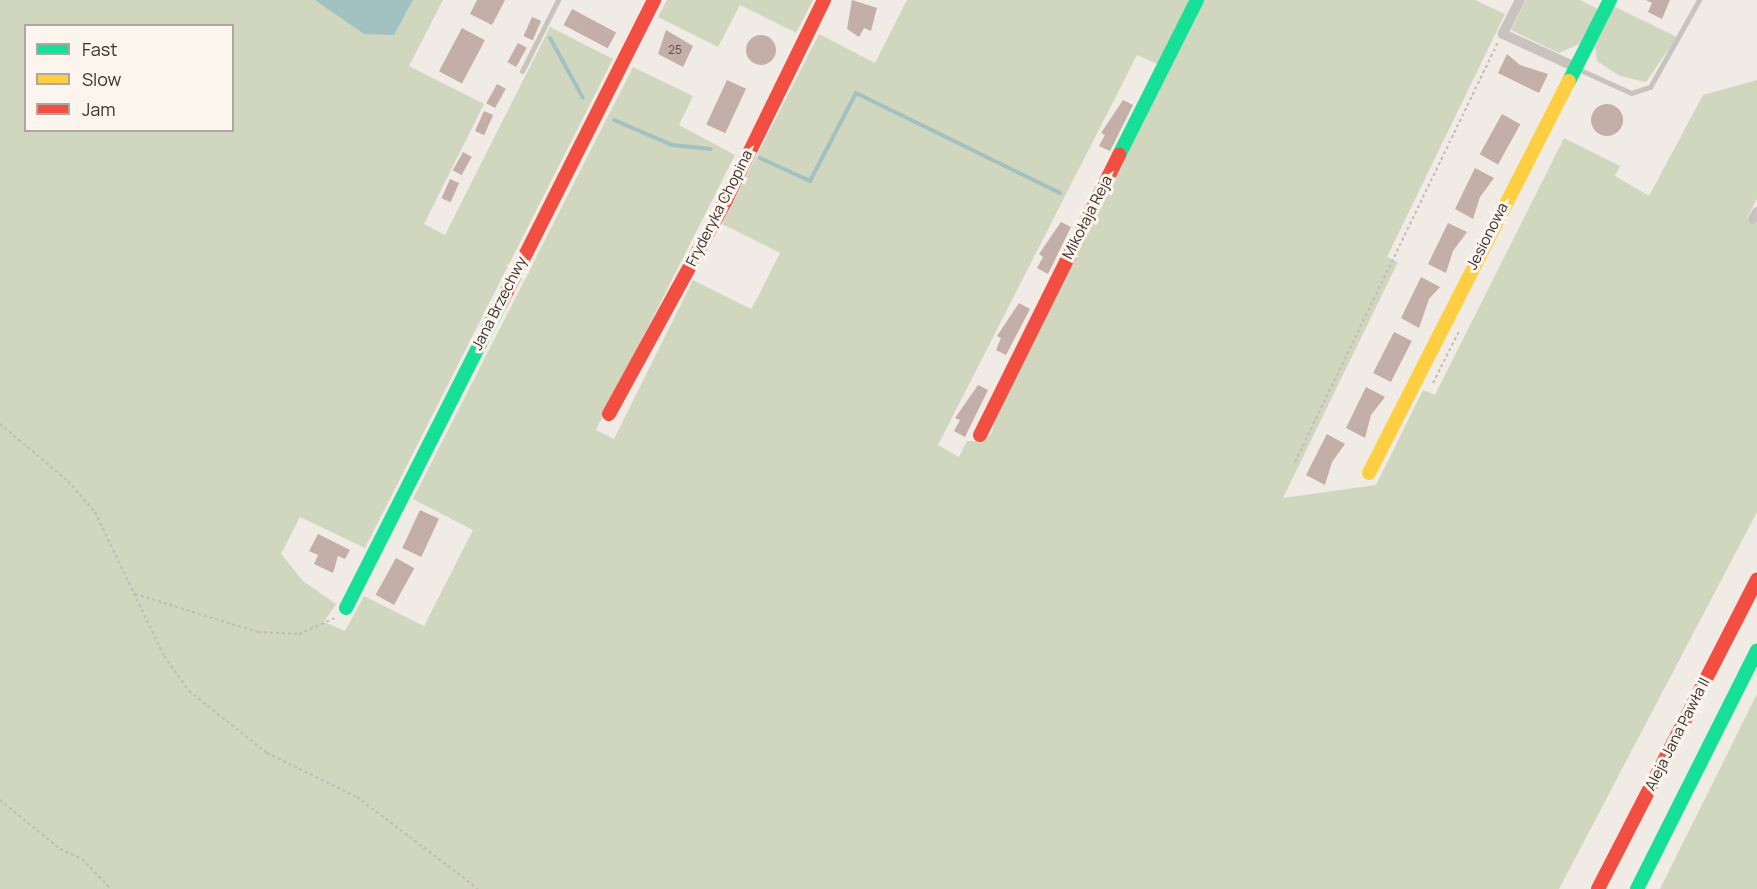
<!DOCTYPE html>
<html>
<head>
<meta charset="utf-8">
<style>
	body { margin:0 }
	#map { position:relative; width:1757px; height:889px; overflow:hidden; background:#f0ebe5; font-family:Manrope,sans-serif }
	div>[style] { position:absolute }
	.green>* { inset:0; background:#d1d6bf }
	.water>* { inset:0; background:#a1c2c1 }
	.stream>* { height:4px; margin:-2px; padding:0 2px; transform-origin:2px; border-radius:2px; background:#a1c2c1 }
	.building>* { inset:0; background:#c3afa7; transform-origin:0 0 }
	.round { border-radius:50% }
	.path>* { height:2px; margin-top:-1px; transform-origin:0; background:repeating-linear-gradient(90deg,#c2bbb6 0 3px,transparent 0 6px) }
	.lane>* { height:5px; margin:-2.5px; padding:0 2.5px; transform-origin:2.5px; border-radius:2.5px; background:#c9c3be }
	.street>* { height:10px; margin:-5px; padding:0 5px; transform-origin:5px; border-radius:5px; background:#c9c3be }
	.fast>* { height:14px; margin:-7px; padding:0 7px; transform-origin:7px; border-radius:7px; background:#16e098 }
	.slow>* { height:14px; margin:-7px; padding:0 7px; transform-origin:7px; border-radius:7px; background:#ffcf43 }
	.jam>* { height:14px; margin:-7px; padding:0 7px; transform-origin:7px; border-radius:7px; background:#f24e42 }
	span { translate:-50% -50%; white-space:nowrap; text-align:center; line-height:1.15; -webkit-text-stroke:6px #fbf5ee; paint-order:stroke }
	.number-label { font-size:12px; color:#5d504a }
	.number-label span { -webkit-text-stroke-width:0 }
	.street-label { font-size:15px; color:#3b302b }
	.legend { position:absolute; left:24px; top:24px; width:210px; height:108px; box-sizing:border-box; background:#fbf5ee; border:2px solid #aea6a0; margin:0; padding:8px 10px; list-style:none; font-size:18px; color:#3b302b }
	.legend li { display:flex; align-items:center; gap:12px; height:30px }
	.legend b { width:30px; border:2px solid #aea6a0 }
</style>
</head>
<body>
<div id="map">
	<div class="green">
		<div style="clip-path:polygon(evenodd,0 0,443px 0,409px 66px,484px 104px,424px 224px,445px 235px,550px 27px,613px 59px,365px 548px,300px 517px,281px 554px,303px 581px,336px 604px,324px 622px,345px 631px,364px 596px,424px 626px,473px 530px,413px 499px,633px 67px,693px 96px,679px 125px,735px 155px,596px 430px,614px 439px,693px 280px,751px 309px,760px 293px,780px 253px,722px 224px,819px 34px,875px 63px,907px 0,1190px 0,1157px 64px,1137px 55px,938px 445px,959px 457px,967px 441px,981px 441px,992px 433px,996px 411px,1203px 0,1475px 0,1505px 14px,1387px 257px,1398px 262px,1283px 498px,1376px 485px,1423px 390px,1435px 395px,1564px 138px,1620px 166px,1615px 176px,1649px 196px,1703px 95px,1757px 80px,1757px 199px,1747px 218px,1757px 224px,1757px 512px,1559px 889px,0 889px,0 0,26px 26px,232px 26px,232px 130px,26px 130px,26px 26px)"></div>
		<div style="clip-path:polygon(667px 0,813px 0,796px 33px,740px 5px,718px 47px,658px 17px)"></div>
		<div style="clip-path:polygon(1526px 0,1580px 0,1600px 10px,1579px 44px,1559px 53px,1511px 30px)"></div>
		<div style="clip-path:polygon(1613px 6px,1677px 37px,1646px 82px,1620px 76px,1597px 61px,1595px 43px)"></div>
		<div style="clip-path:polygon(1757px 694px,1757px 889px,1660px 889px)"></div>
	</div>
	<div class="water">
		<div style="clip-path:polygon(315px 0,413px 0,394px 35px,364px 34px)"></div>
	</div>
	<div class="stream">
		<div style="left:550px;top:38px;width:68px;rotate:61.2deg"></div>
		<div style="left:614px;top:120px;width:63px;rotate:23.3deg"></div>
		<div style="left:672px;top:145px;width:39px;rotate:6deg"></div>
		<div style="left:760px;top:158px;width:55px;rotate:24.7deg"></div>
		<div style="left:810px;top:181px;width:99px;rotate:-62.4deg"></div>
		<div style="left:856px;top:93px;width:227px;rotate:26.1deg"></div>
	</div>
	<div class="building">
		<div style="clip-path:polygon(477px 0,505px 0,492px 25px,470px 14px)"></div>
		<div style="clip-path:polygon(852px 0,877px 8px,871px 31px,864px 28px,859px 37px,847px 29px)"></div>
		<div style="clip-path:polygon(1646px 0,1670px 0,1662px 19px,1648px 12px,1652px 3px)"></div>
		<div style="left:572px;top:9px;width:50px;height:18px;rotate:28deg"></div>
		<div style="left:532px;top:17px;width:10px;height:21px;rotate:24deg"></div>
		<div style="left:462px;top:28px;width:26px;height:49px;rotate:28deg"></div>
		<div style="clip-path:polygon(666px 30px,693px 46px,683px 67px,658px 54px)"></div>
		<div class="round" style="left:746px;top:35px;width:30px;height:30px"></div>
		<div style="left:518px;top:43px;width:10px;height:22px;rotate:29deg"></div>
		<div style="clip-path:polygon(1507px 54px,1520px 65px,1548px 74px,1539px 93px,1498px 73px)"></div>
		<div style="left:727px;top:80px;width:21px;height:49px;rotate:25deg"></div>
		<div style="left:497px;top:84px;width:10px;height:22px;rotate:29deg"></div>
		<div style="clip-path:polygon(1123px 100px,1133px 105px,1110px 151px,1099px 146px,1105px 135px,1101px 133px)"></div>
		<div class="round" style="left:1591px;top:104px;width:32px;height:32px"></div>
		<div style="left:484px;top:111px;width:10px;height:22px;rotate:24deg"></div>
		<div style="left:1502px;top:114px;width:21px;height:46px;rotate:29deg"></div>
		<div style="left:463px;top:152px;width:10px;height:21px;rotate:29deg"></div>
		<div style="clip-path:polygon(1475px 168px,1494px 178px,1480px 197px,1473px 219px,1455px 209px)"></div>
		<div style="left:450px;top:179px;width:10px;height:21px;rotate:24deg"></div>
		<div style="clip-path:polygon(1061px 222px,1071px 227px,1048px 274px,1037px 268px,1043px 257px,1039px 254px)"></div>
		<div style="clip-path:polygon(1448px 223px,1467px 232px,1453px 251px,1446px 273px,1428px 264px)"></div>
		<div style="clip-path:polygon(1421px 277px,1440px 287px,1429px 299px,1419px 328px,1401px 318px)"></div>
		<div style="clip-path:polygon(1019px 303px,1030px 309px,1006px 355px,996px 350px,1001px 338px,997px 336px)"></div>
		<div style="left:1394px;top:332px;width:20px;height:46px;rotate:27deg"></div>
		<div style="clip-path:polygon(978px 385px,988px 390px,965px 437px,954px 431px,960px 420px,955px 418px)"></div>
		<div style="clip-path:polygon(1366px 387px,1385px 397px,1371px 415px,1365px 438px,1346px 428px)"></div>
		<div style="clip-path:polygon(1327px 434px,1345px 444px,1332px 462px,1325px 485px,1306px 475px)"></div>
		<div style="left:420px;top:510px;width:21px;height:42px;rotate:25deg"></div>
		<div style="clip-path:polygon(318px 534px,350px 550px,345px 559px,338px 556px,333px 573px,314px 564px,318px 555px,309px 551px)"></div>
		<div style="left:396px;top:558px;width:21px;height:42px;rotate:29deg"></div>
	</div>
	<div class="path">
		<div style="left:1433px;top:383px;width:58px;rotate:-63.4deg"></div>
		<div style="left:0;top:424px;width:89px;rotate:40deg"></div>
		<div style="left:68px;top:481px;width:41px;rotate:48.9deg"></div>
		<div style="left:95px;top:512px;width:160px;rotate:64.4deg"></div>
		<div style="left:164px;top:656px;width:43px;rotate:54.5deg"></div>
		<div style="left:189px;top:691px;width:100px;rotate:38.5deg"></div>
		<div style="left:267px;top:753px;width:100px;rotate:26.1deg"></div>
		<div style="left:357px;top:797px;width:152px;rotate:37.2deg"></div>
		<div style="left:1295px;top:462px;width:466px;rotate:-64.2deg"></div>
		<div style="left:135px;top:594px;width:129px;rotate:17.2deg"></div>
		<div style="left:258px;top:632px;width:41px;rotate:2.8deg"></div>
		<div style="left:299px;top:634px;width:39px;rotate:-24deg"></div>
		<div style="left:0;top:800px;width:77px;rotate:39.2deg"></div>
		<div style="left:60px;top:849px;width:24px;rotate:24deg"></div>
		<div style="left:82px;top:859px;width:42px;rotate:46deg"></div>
	</div>
	<div class="lane">
		<div style="left:1576px;top:68px;width:60px;rotate:24.4deg"></div>
		<div style="left:1631px;top:93px;width:20px;rotate:-18deg"></div>
		<div style="left:1650px;top:87px;width:100px;rotate:-60.6deg"></div>
		<div style="left:522px;top:71px;width:80px;rotate:-63.1deg"></div>
	</div>
	<div class="street">
		<div style="left:1520px;top:0;width:38px;rotate:117deg"></div>
		<div style="left:1503px;top:34px;width:77px;rotate:24.6deg"></div>
		<div style="left:1753px;top:219px;width:8px;rotate:-60deg"></div>
	</div>
	<div class="fast">
		<div style="left:1569px;top:81px;width:91px;rotate:-63.2deg"></div>
		<div style="left:1119px;top:155px;width:174px;rotate:-63.3deg"></div>
		<div style="left:346px;top:608px;width:340px;rotate:-63.1deg"></div>
		<div style="left:1637px;top:889px;width:267px;rotate:-63.3deg"></div>
	</div>
	<div class="slow">
		<div style="left:1369px;top:473px;width:440px;rotate:-63deg"></div>
	</div>
	<div class="jam">
		<div style="left:500px;top:305px;width:342px;rotate:-63.2deg"></div>
		<div style="left:609px;top:414px;width:244px;rotate:-61.3deg"></div>
		<div style="left:726px;top:200px;width:223px;rotate:-63.9deg"></div>
		<div style="left:980px;top:435px;width:313px;rotate:-63.6deg"></div>
		<div style="left:1598px;top:889px;width:348px;rotate:-62.8deg"></div>
	</div>
	<div class="number-label">
		<span style="left:675px;top:50px">25</span>
	</div>
	<div class="street-label">
		<span style="left:719px;top:208px;rotate:-63deg">Fryderyka Chopina</span>
		<span style="left:1087px;top:217px;rotate:-63deg">Mikołaja Reja</span>
		<span style="left:1487px;top:236px;rotate:-63deg">Jesionowa</span>
		<span style="left:499px;top:303px;rotate:-63deg">Jana Brzechwy</span>
		<span style="left:1677px;top:734px;rotate:-63deg">Aleja Jana Pawła II</span>
	</div>
	<ul class="legend">
	<li><b style="height:8px;background:#16e098"></b>Fast</li>
	<li><b style="height:8px;background:#ffcf43"></b>Slow</li>
	<li><b style="height:8px;background:#f24e42"></b>Jam</li>
	</ul>
</div>
</body>
</html>
